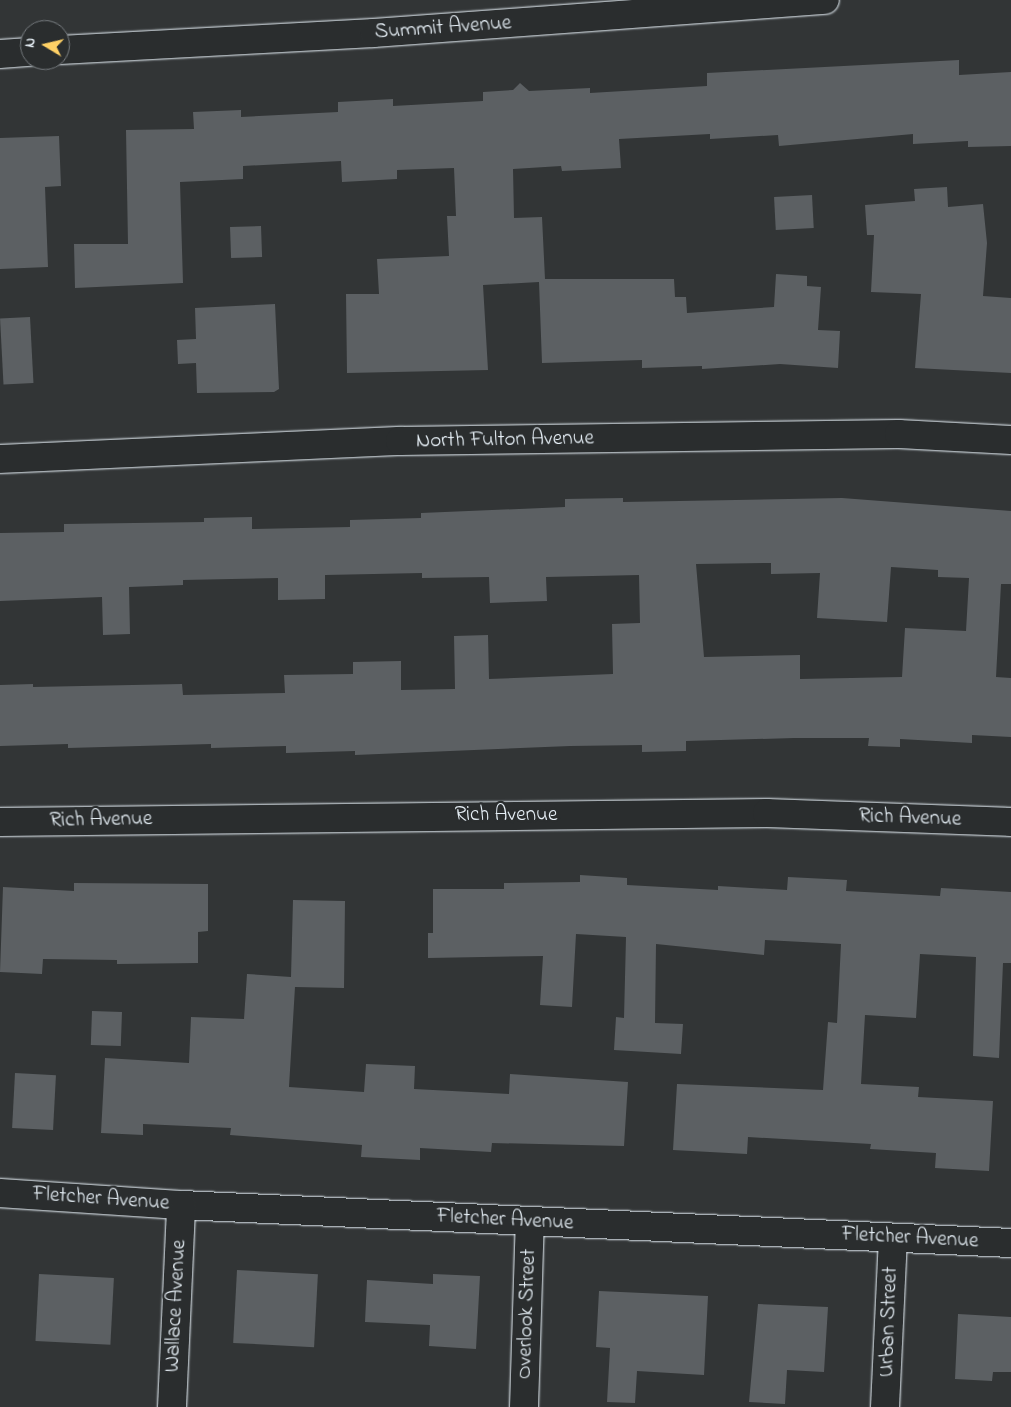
<!DOCTYPE html>
<html>
<head>
<meta charset="utf-8">
<style>
	body { margin:0 }
	#map { position:relative; width:1011px; height:1407px; overflow:hidden; background:#323536; font-family:"Indie Flower",sans-serif }
	div>[style] { position:absolute }
	.building>* { inset:0; background:#5c6063; transform-origin:0 0 }
	.roads { filter:drop-shadow(0 0 1px #e8f1f8) drop-shadow(0 0 1px #e8f1f8) }
	.minor>* { height:28px; margin:-14px; padding:0 14px; transform-origin:14px; border-radius:14px; background:#2a2d2e }
	span { translate:-50% -50%; white-space:nowrap; text-align:center; line-height:1.15; -webkit-text-stroke:4.5px #2a2d2e; paint-order:stroke }
	.street-label { font-size:21px; color:#e8f1f8 }
	.north { position:absolute; left:20px; top:20px; width:50px; height:50px; box-sizing:border-box; background:#2a2d2e; border:1px solid #767b7f; border-radius:50%; rotate:279deg; font-size:14px; font-weight:700; line-height:20px; text-align:center; color:#e8f1f8 }
	.north::after { content:''; display:block; margin:auto; width:18px; height:22px; background:#ffd166; clip-path:polygon(50% 0,100% 100%,50% 72%,0 100%) }
</style>
</head>
<body>
<div id="map">
	<div class="building">
		<div style="clip-path:polygon(959px 60px,959px 75px,1011px 72px,1011px 146px,968px 147px,968px 141px,913px 144px,913px 134px,779px 146px,778px 135px,710px 139px,710px 134px,619px 139px,621px 168px,562px 171px,561px 166px,513px 169px,514px 218px,542px 217px,545px 279px,674px 279px,675px 297px,686px 297px,687px 313px,774px 307px,776px 274px,807px 276px,807px 286px,821px 287px,818px 330px,840px 331px,838px 368px,780px 364px,702px 369px,702px 366px,642px 368px,642px 360px,542px 363px,539px 282px,483px 285px,488px 370px,347px 373px,346px 294px,379px 294px,377px 259px,449px 256px,447px 216px,456px 216px,454px 168px,397px 170px,397px 179px,342px 182px,341px 161px,243px 166px,243px 179px,180px 182px,183px 283px,75px 288px,74px 244px,128px 244px,126px 130px,194px 129px,193px 112px,241px 110px,241px 117px,338px 112px,338px 102px,393px 99px,393px 106px,483px 101px,483px 92px,513px 90px,520px 83px,529px 91px,590px 88px,590px 93px,707px 86px,707px 73px)"></div>
		<div style="clip-path:polygon(59px 136px,61px 186px,45px 187px,48px 267px,0 269px,0 138px)"></div>
		<div style="clip-path:polygon(947px 187px,948px 207px,983px 204px,987px 243px,983px 296px,1011px 298px,1011px 373px,915px 368px,921px 294px,871px 292px,874px 235px,867px 235px,865px 205px,915px 201px,914px 189px)"></div>
		<div style="left:812px;top:195px;width:33px;height:38px;rotate:87deg"></div>
		<div style="left:261px;top:226px;width:31px;height:31px;rotate:88deg"></div>
		<div style="clip-path:polygon(275px 304px,279px 389px,274px 392px,197px 393px,196px 363px,178px 364px,177px 340px,196px 339px,195px 308px)"></div>
		<div style="left:30px;top:317px;width:66px;height:30px;rotate:87deg"></div>
		<div style="clip-path:polygon(evenodd,623px 498px,623px 502px,842px 498px,1011px 511px,1011px 584px,1001px 584px,996px 677px,1011px 678px,1011px 737px,972px 735px,972px 743px,900px 739px,900px 747px,868px 746px,869px 738px,794px 738px,686px 741px,686px 751px,642px 752px,642px 745px,570px 746px,355px 755px,355px 751px,286px 753px,286px 746px,211px 748px,211px 744px,68px 748px,68px 744px,0 746px,0 685px,33px 684px,33px 687px,182px 684px,183px 695px,285px 693px,284px 675px,353px 674px,353px 662px,401px 661px,401px 690px,455px 689px,454px 636px,488px 635px,489px 679px,613px 674px,612px 624px,640px 623px,639px 575px,546px 577px,547px 601px,490px 603px,489px 577px,422px 578px,422px 573px,325px 575px,325px 599px,278px 600px,278px 578px,183px 580px,183px 585px,129px 587px,130px 634px,103px 635px,102px 597px,0 601px,0 533px,64px 532px,64px 524px,204px 522px,204px 518px,252px 517px,252px 529px,350px 527px,350px 520px,421px 518px,421px 513px,565px 507px,565px 499px,623px 498px,771px 563px,771px 574px,820px 573px,817px 618px,887px 622px,891px 567px,938px 570px,938px 577px,969px 578px,966px 631px,905px 628px,902px 677px,800px 679px,800px 655px,704px 657px,696px 564px,771px 563px)"></div>
		<div style="clip-path:polygon(580px 875px,627px 878px,627px 885px,718px 890px,718px 886px,787px 890px,788px 877px,847px 880px,846px 891px,940px 896px,941px 888px,1011px 892px,1011px 963px,1003px 963px,999px 1058px,973px 1056px,976px 957px,920px 954px,916px 1018px,865px 1015px,861px 1084px,919px 1087px,918px 1097px,993px 1101px,989px 1171px,935px 1168px,936px 1153px,870px 1149px,871px 1144px,748px 1137px,747px 1154px,673px 1150px,677px 1084px,823px 1090px,828px 1022px,837px 1023px,841px 944px,765px 940px,764px 955px,656px 944px,655px 1023px,683px 1024px,681px 1054px,614px 1050px,616px 1017px,624px 1018px,626px 937px,576px 934px,572px 1007px,540px 1005px,543px 956px,428px 958px,428px 933px,433px 933px,433px 889px,504px 889px,504px 883px,580px 882px)"></div>
		<div style="clip-path:polygon(74px 883px,208px 884px,208px 931px,198px 932px,198px 963px,117px 964px,117px 960px,43px 959px,42px 974px,0 972px,3px 887px,74px 891px)"></div>
		<div style="clip-path:polygon(293px 900px,345px 901px,344px 988px,295px 987px,289px 1087px,364px 1092px,366px 1064px,415px 1066px,414px 1089px,509px 1094px,510px 1074px,628px 1082px,624px 1146px,492px 1143px,491px 1152px,420px 1148px,420px 1160px,361px 1157px,362px 1145px,230px 1135px,231px 1128px,143px 1124px,143px 1135px,101px 1133px,105px 1058px,189px 1063px,191px 1017px,244px 1019px,247px 974px,291px 977px)"></div>
		<div style="left:92px;top:1011px;width:30px;height:34px;rotate:2deg"></div>
		<div style="left:15px;top:1073px;width:41px;height:55px;rotate:3deg"></div>
		<div style="left:237px;top:1270px;width:81px;height:73px;rotate:3deg"></div>
		<div style="left:39px;top:1274px;width:75px;height:67px;rotate:3deg"></div>
		<div style="clip-path:polygon(433px 1274px,480px 1276px,476px 1349px,429px 1346px,430px 1325px,365px 1322px,367px 1280px,433px 1284px)"></div>
		<div style="clip-path:polygon(599px 1291px,708px 1296px,704px 1375px,637px 1371px,635px 1403px,607px 1402px,610px 1348px,596px 1347px)"></div>
		<div style="clip-path:polygon(758px 1304px,828px 1307px,824px 1372px,787px 1370px,785px 1404px,749px 1402px)"></div>
		<div style="clip-path:polygon(958px 1314px,1011px 1317px,1011px 1372px,993px 1372px,992px 1381px,955px 1379px)"></div>
	</div>
	<div class="roads">
		<div class="minor">
			<div style="left:60px;top:50px;width:314px;rotate:-3.1deg"></div>
			<div style="left:374px;top:33px;width:452px;rotate:-4.2deg"></div>
			<div style="left:0;top:54px;width:30px;rotate:-4deg"></div>
			<div style="left:0;top:459px;width:400px;rotate:-2.6deg"></div>
			<div style="left:400px;top:441px;width:499px;rotate:-0.8deg"></div>
			<div style="left:899px;top:434px;width:112px;rotate:3.1deg"></div>
			<div style="left:0;top:822px;width:767px;rotate:-0.67deg"></div>
			<div style="left:767px;top:813px;width:244px;rotate:2.1deg"></div>
			<div style="left:0;top:1193px;width:181px;rotate:3.8deg"></div>
			<div style="left:181px;top:1205px;width:831px;rotate:2.62deg"></div>
			<div style="left:172px;top:1407px;width:202px;rotate:-87.4deg"></div>
			<div style="left:524px;top:1407px;width:186px;rotate:-88.2deg"></div>
			<div style="left:885px;top:1407px;width:169px;rotate:-87.3deg"></div>
		</div>
	</div>
	<div class="street-label">
		<span style="left:443px;top:28px;rotate:-4deg">Summit Avenue</span>
		<span style="left:505px;top:440px;rotate:-1deg">North Fulton Avenue</span>
		<span style="left:506px;top:815px">Rich Avenue</span>
		<span style="left:910px;top:818px;rotate:2deg">Rich Avenue</span>
		<span style="left:101px;top:820px;rotate:-1deg">Rich Avenue</span>
		<span style="left:101px;top:1199px;rotate:4deg">Fletcher Avenue</span>
		<span style="left:505px;top:1220px;rotate:3deg">Fletcher Avenue</span>
		<span style="left:910px;top:1238px;rotate:3deg">Fletcher Avenue</span>
		<span style="left:176px;top:1306px;rotate:-87deg">Wallace Avenue</span>
		<span style="left:527px;top:1314px;rotate:-88deg">Overlook Street</span>
		<span style="left:889px;top:1322px;rotate:-88deg">Urban Street</span>
	</div>
	<div class="north">N</div>
</div>
</body>
</html>
